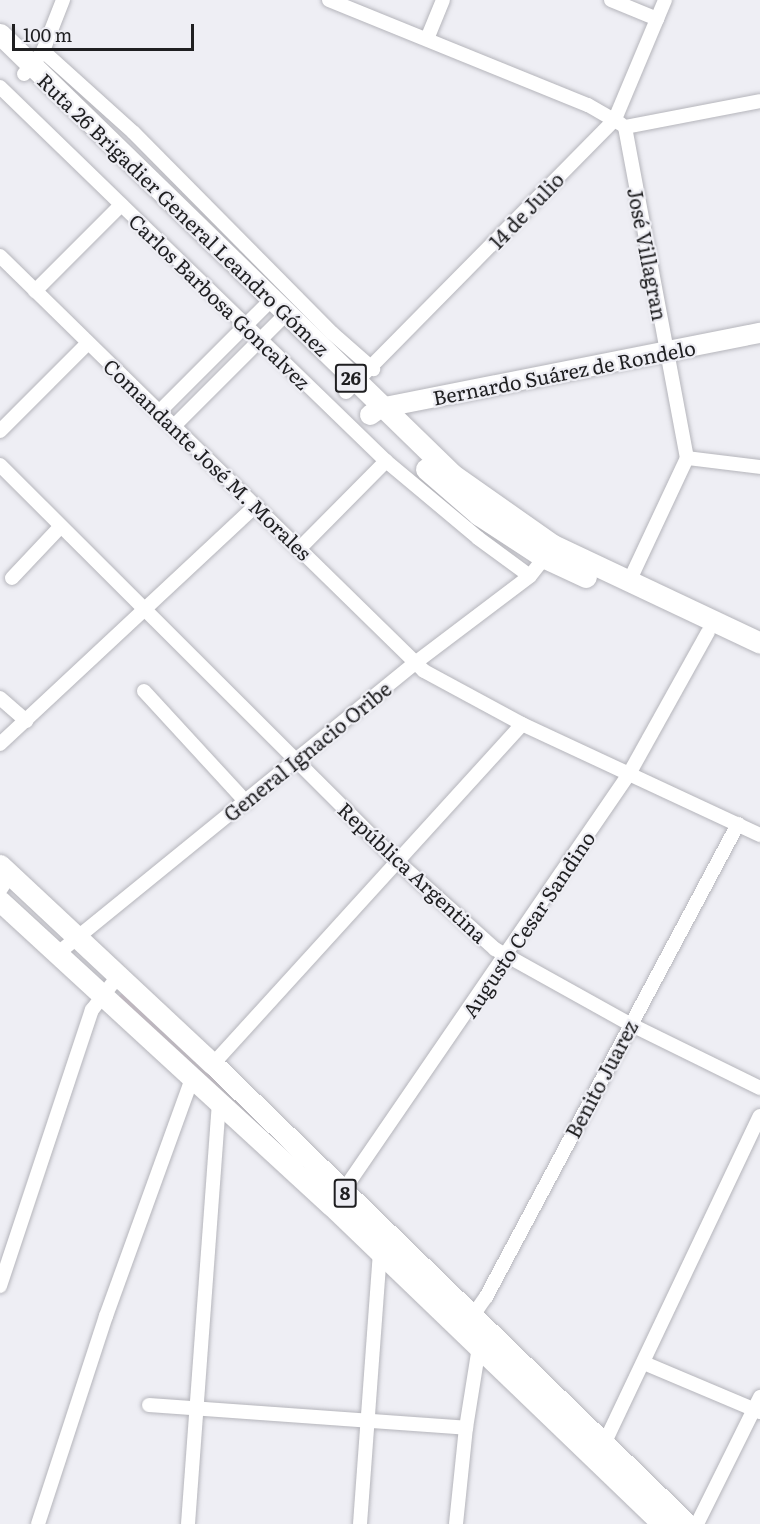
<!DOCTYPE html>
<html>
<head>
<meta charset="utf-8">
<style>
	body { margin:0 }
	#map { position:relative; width:760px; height:1524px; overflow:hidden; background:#eeeef4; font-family:Literata,serif }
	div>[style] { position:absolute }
	.green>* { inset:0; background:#e2bccc }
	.roads { filter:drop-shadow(0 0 2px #b5b5bb) drop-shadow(0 0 2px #b5b5bb) }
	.street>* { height:14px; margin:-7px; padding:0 7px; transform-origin:7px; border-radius:7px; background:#fff }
	.secondary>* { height:20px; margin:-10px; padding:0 10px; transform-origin:10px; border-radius:10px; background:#fff }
	.primary>* { height:21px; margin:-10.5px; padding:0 10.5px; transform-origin:10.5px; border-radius:10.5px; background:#fff }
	span { translate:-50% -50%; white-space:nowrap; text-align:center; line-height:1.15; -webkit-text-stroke:4.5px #eeeef4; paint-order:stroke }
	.shield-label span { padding:2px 4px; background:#eeeef4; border:2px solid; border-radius:4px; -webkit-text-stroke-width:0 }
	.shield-label { font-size:18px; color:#1f1f21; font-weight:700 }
	.street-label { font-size:20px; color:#1f1f21 }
	.scale { position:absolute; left:12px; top:24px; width:182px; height:27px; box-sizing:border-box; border:3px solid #1f1f21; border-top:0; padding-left:8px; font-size:18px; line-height:21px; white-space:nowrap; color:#1f1f21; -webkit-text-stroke:4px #eeeef4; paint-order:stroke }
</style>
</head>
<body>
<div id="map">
	<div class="green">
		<div style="clip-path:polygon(125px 991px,328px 1188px,117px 998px)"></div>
	</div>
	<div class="roads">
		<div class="street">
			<div style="left:329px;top:0;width:279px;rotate:22.1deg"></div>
			<div style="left:588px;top:105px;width:38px;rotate:30deg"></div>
			<div style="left:611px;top:0;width:50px;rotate:22.4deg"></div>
			<div style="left:427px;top:39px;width:42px;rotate:-67.7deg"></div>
			<div style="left:43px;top:51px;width:122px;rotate:42deg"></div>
			<div style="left:134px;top:133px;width:281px;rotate:45.3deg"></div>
			<div style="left:332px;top:333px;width:55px;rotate:41.3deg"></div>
			<div style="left:24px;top:74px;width:30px;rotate:-50deg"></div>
			<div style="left:43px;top:51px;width:55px;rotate:-68.6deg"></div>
			<div style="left:0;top:87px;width:537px;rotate:44.1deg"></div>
			<div style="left:386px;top:461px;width:120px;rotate:39.9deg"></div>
			<div style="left:478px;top:538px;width:64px;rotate:36.2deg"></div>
			<div style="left:625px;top:127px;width:337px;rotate:79.4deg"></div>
			<div style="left:687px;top:458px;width:137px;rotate:115.1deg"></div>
			<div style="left:625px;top:127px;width:137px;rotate:-10.9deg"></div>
			<div style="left:0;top:256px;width:593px;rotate:44.39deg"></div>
			<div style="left:424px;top:671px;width:111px;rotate:28.4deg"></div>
			<div style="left:522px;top:724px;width:263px;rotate:25deg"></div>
			<div style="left:35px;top:291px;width:122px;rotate:-45deg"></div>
			<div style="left:346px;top:392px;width:383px;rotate:-45.4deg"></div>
			<div style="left:615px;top:119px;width:129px;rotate:-67.2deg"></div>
			<div style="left:160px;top:411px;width:158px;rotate:-45deg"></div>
			<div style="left:175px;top:425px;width:157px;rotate:-45deg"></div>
			<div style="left:0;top:431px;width:124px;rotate:-45deg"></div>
			<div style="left:687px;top:458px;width:74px;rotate:7deg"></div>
			<div style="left:0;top:465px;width:564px;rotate:44.93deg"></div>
			<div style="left:399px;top:863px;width:129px;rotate:41.9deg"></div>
			<div style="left:495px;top:949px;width:154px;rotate:29.1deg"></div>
			<div style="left:630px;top:1024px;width:145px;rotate:26.2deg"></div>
			<div style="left:299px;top:549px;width:124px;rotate:-45.3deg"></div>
			<div style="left:12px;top:578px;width:71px;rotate:-46.7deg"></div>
			<div style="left:144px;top:691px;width:151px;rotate:47.4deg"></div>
			<div style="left:0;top:698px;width:35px;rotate:41deg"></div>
			<div style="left:0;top:744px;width:350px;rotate:-43deg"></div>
			<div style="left:0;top:890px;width:18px;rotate:-56deg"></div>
			<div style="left:57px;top:954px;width:461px;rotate:-39.1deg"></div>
			<div style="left:415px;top:663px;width:144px;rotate:-37.1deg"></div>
			<div style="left:530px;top:576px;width:31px;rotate:-52deg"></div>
			<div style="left:213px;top:1064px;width:459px;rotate:-47.7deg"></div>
			<div style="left:339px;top:1197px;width:513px;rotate:-55.57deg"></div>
			<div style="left:629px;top:774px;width:162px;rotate:-60.9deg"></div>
			<div style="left:0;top:1286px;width:291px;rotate:-71.6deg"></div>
			<div style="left:92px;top:1010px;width:44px;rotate:-52.4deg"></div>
			<div style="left:469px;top:1321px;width:29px;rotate:-55deg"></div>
			<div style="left:486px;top:1297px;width:536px;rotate:-61.95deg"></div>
			<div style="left:644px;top:1363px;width:126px;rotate:22.9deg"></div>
			<div style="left:149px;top:1405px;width:318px;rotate:4.1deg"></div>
			<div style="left:604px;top:1444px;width:363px;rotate:-64.6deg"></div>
			<div style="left:38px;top:1524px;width:219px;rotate:-71.9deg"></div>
			<div style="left:106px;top:1316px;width:253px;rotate:-70.1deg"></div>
			<div style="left:188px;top:1524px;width:420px;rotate:-85.8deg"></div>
			<div style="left:360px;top:1524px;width:272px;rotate:-85.8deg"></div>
			<div style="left:456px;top:1524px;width:97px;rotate:-84.1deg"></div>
			<div style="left:466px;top:1428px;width:88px;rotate:-80.9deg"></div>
			<div style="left:697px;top:1524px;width:142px;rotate:-63.6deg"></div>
		</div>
		<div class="secondary">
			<div style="left:370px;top:415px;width:12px;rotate:-35deg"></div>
			<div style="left:380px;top:408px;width:387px;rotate:-11.2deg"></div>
		</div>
		<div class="primary">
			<div style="left:0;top:34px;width:631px;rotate:44.23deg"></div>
			<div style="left:452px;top:474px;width:123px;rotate:35.1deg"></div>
			<div style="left:553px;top:545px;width:229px;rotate:25.3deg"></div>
			<div style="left:426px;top:469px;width:70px;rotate:41deg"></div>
			<div style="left:479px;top:515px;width:79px;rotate:33.1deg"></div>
			<div style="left:545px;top:558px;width:45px;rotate:24.9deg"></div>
			<div style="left:0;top:865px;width:291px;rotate:43.1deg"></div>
			<div style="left:213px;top:1064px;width:661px;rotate:44.14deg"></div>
			<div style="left:0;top:901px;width:449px;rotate:42.6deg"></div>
			<div style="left:331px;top:1205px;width:460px;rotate:43.9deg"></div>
		</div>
	</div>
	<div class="shield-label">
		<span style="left:351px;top:378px">26</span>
		<span style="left:345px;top:1193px">8</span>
	</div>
	<div class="street-label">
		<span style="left:526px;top:210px;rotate:-46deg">14 de Julio</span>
		<span style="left:184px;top:214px;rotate:44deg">Ruta 26 Brigadier General Leandro Gómez</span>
		<span style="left:648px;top:254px;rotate:79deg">José Villagran</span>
		<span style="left:220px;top:301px;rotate:44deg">Carlos Barbosa Goncalvez</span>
		<span style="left:564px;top:372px;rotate:-11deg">Bernardo Suárez de Rondelo</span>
		<span style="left:208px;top:459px;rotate:44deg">Comandante José M. Morales</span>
		<span style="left:307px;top:751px;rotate:-39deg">General Ignacio Oribe</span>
		<span style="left:413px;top:872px;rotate:43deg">República Argentina</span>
		<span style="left:528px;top:924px;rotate:-56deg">Augusto Cesar Sandino</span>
		<span style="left:601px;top:1079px;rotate:-62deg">Benito Juarez</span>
	</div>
	<div class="scale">100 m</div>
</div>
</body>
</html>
